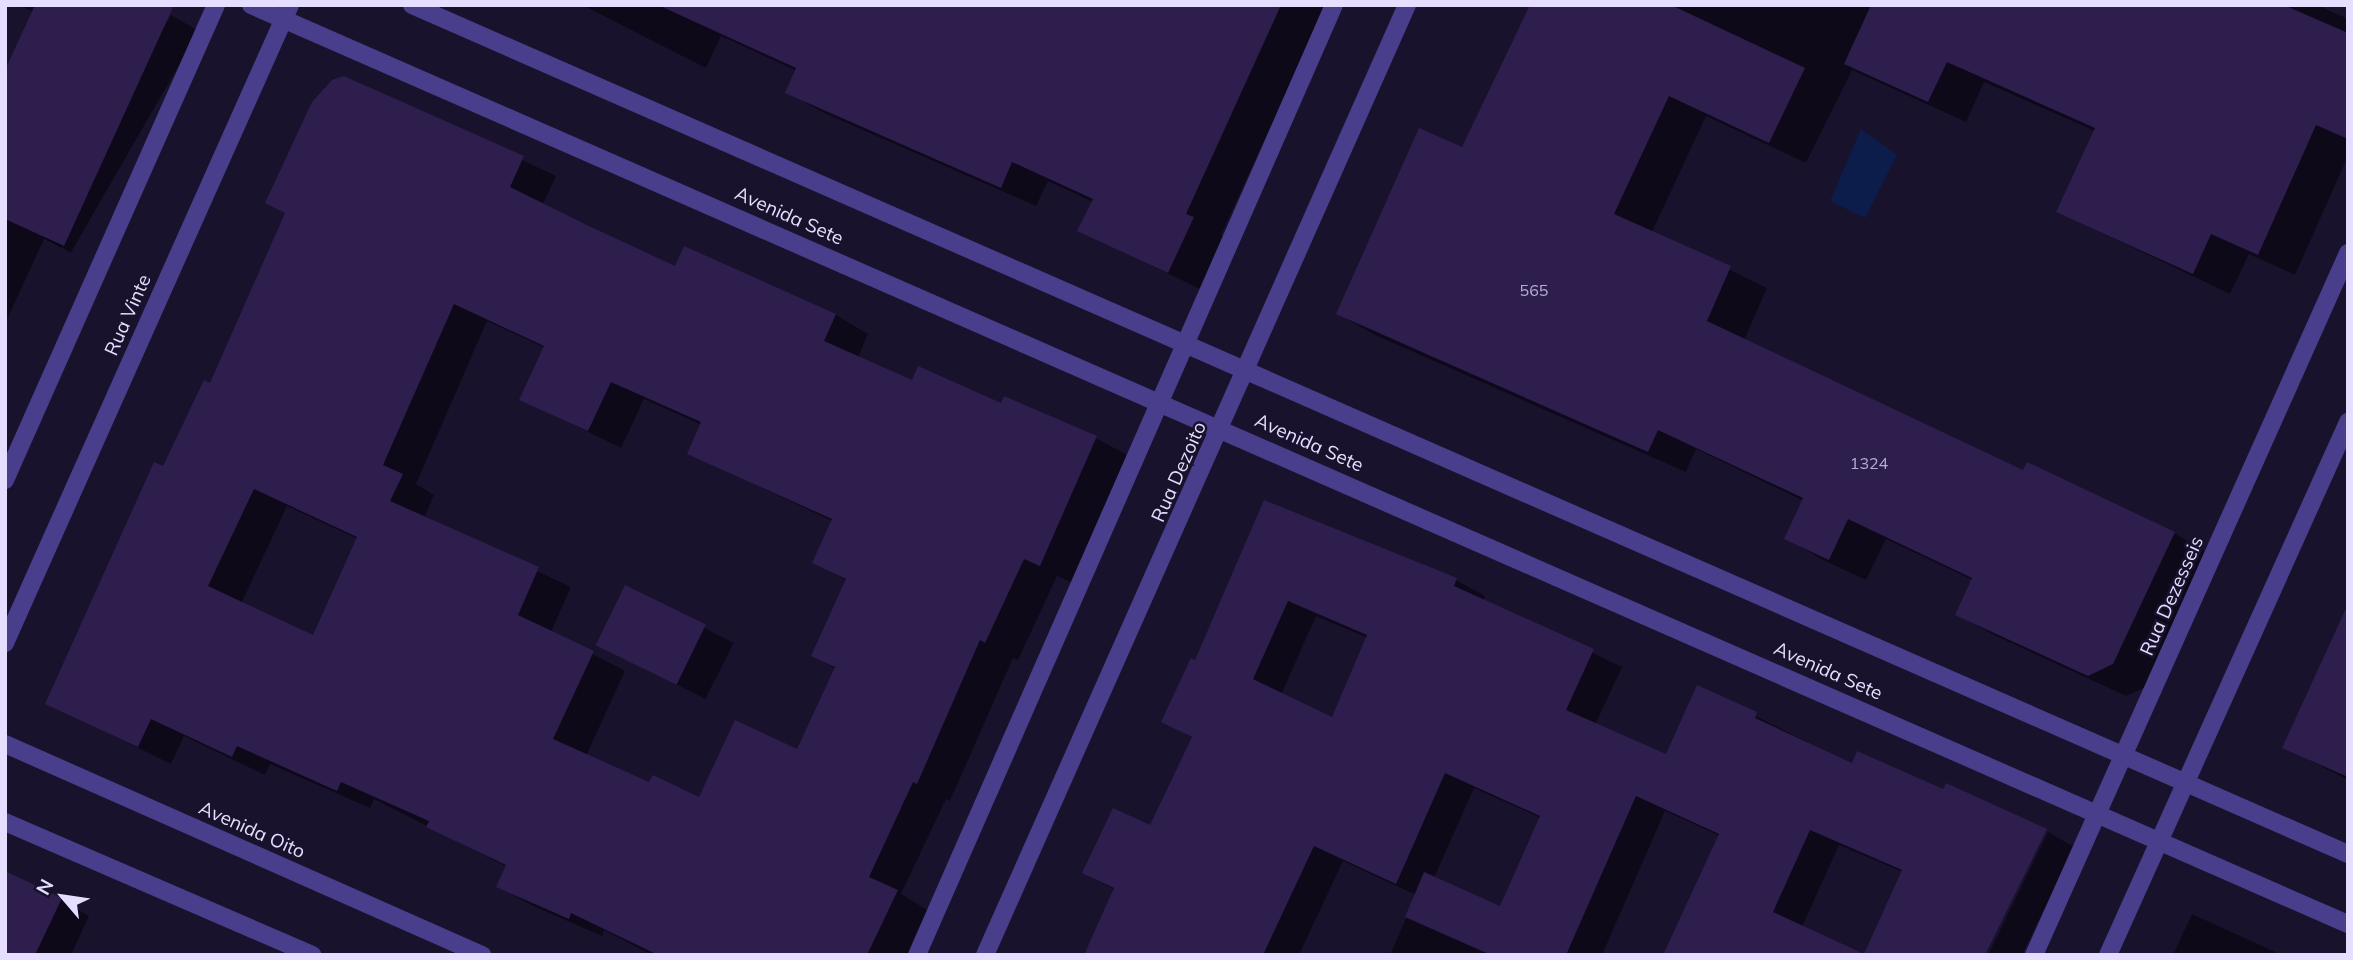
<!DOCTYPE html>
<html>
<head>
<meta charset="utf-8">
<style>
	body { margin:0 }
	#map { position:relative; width:2353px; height:960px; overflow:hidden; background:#19122d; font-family:Mulish,sans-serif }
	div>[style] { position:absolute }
	.water>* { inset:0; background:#0c1d4c }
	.shadow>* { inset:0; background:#0007; transform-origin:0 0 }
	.building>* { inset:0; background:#2d1e4e; transform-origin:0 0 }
	.minor>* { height:18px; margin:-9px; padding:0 9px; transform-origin:9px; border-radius:9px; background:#483e8b }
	span { translate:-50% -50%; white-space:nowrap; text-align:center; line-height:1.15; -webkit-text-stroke:5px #19122d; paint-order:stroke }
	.number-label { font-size:16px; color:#b7aed3 }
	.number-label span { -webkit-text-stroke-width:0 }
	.street-label { font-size:19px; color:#e5deff }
	.frame { position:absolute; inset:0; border:7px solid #e5deff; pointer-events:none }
	.north { position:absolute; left:28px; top:862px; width:70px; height:70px; -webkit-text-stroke:5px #19122d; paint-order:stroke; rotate:299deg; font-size:19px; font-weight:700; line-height:28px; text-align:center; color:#e5deff }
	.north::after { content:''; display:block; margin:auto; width:24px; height:32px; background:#e5deff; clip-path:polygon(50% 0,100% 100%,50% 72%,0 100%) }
</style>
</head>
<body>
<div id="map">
	<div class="water">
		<div style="clip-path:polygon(1861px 129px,1897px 155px,1865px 218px,1830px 201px)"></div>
	</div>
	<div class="shadow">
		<div style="clip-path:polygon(18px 5px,150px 5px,168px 14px,61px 247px,44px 239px,5px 324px,5px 74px,33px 12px)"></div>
		<div style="clip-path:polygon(582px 5px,1344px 5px,1323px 51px,1308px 44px,1221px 235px,1228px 239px,1204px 291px,1080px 231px,1093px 202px,1048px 181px,1036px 206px,822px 112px,787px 92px,797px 71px,721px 36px,706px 68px)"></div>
		<div style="clip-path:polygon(1532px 5px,2317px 5px,2348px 19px,2348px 156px,2295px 275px,2249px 254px,2230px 294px,2058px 212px,2095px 131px,1984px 82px,1966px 122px,1852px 70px,1806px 163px,1706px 116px,1652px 232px,1767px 288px,1744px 340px,2024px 472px,2174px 533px,2211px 555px,2150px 685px,2126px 696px,1994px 635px,1957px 614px,1973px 580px,1886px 539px,1866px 580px,1823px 560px,1786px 538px,1804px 501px,1696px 449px,1686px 472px,1375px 335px,1338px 314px,1462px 149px)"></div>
		<div style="left:171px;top:15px;width:32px;height:256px;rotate:30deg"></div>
		<div style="clip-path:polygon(evenodd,354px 80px,556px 176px,543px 204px,676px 268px,685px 249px,836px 315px,868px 334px,858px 358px,913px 383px,1002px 405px,1096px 438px,1129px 456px,1073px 583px,1057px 576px,1018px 660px,1013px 658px,950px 801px,946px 799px,901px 894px,929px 911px,908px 955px,652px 955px,604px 930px,602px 936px,531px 905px,498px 886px,507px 867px,374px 799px,370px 808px,270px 764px,265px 775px,184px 736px,171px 764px,47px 703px,164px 468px,211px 385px,287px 214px,333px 81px,354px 80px,487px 321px,545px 348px,522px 399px,621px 448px,644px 399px,702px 425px,689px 453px,832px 521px,814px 562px,847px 581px,813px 655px,836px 669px,798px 752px,700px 799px,650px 784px,586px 756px,625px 671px,551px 632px,571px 587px,424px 518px,434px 495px,416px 484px,487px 321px,354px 80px,287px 506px,358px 539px,314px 637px,241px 604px,287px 506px)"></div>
		<div style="clip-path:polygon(evenodd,1265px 503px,1456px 580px,1485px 596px,1483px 601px,1622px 667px,1595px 725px,1667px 756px,1698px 687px,1853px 765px,1944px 791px,1903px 872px,1839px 845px,1802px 927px,1665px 955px,1720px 836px,1665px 811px,1602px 955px,1390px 955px,1416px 895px,1343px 861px,1299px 955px,1086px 955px,1115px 890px,1084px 873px,1151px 827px,1194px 739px,1163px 721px,1196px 662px,1265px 503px,1316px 616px,1368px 638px,1333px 719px,1281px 695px,1316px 616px,1265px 503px,1474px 788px,1541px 818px,1501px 908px,1434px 878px,1474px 788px)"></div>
		<div style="left:626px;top:588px;width:121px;height:63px;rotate:27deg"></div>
		<div style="clip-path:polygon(2348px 607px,2348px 780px,2284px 747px)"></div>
		<div style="clip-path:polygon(2048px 832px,2074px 847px,2022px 955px,1988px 955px)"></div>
		<div style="clip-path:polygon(61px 900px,89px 916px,71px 955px,5px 955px)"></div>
		<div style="clip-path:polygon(2192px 914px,2282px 955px,2173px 955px)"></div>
	</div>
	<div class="building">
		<div style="clip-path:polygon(35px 5px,174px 5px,64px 246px,5px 219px,5px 70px)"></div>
		<div style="clip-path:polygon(658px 5px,1281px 5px,1186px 214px,1194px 217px,1168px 273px,1077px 231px,1093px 199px,1012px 162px,1001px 188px,785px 93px,796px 68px)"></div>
		<div style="clip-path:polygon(1530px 5px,1671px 5px,1805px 68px,1769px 143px,1669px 96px,1614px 214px,1731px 266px,1707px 321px,2023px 470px,2027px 462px,2175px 532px,2113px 664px,2088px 676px,1955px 615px,1972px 578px,1848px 519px,1829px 560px,1784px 539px,1803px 498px,1658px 430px,1648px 452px,1336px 314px,1419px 128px,1462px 147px)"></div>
		<div style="clip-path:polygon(1871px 5px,2284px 5px,2348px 33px,2348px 139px,2316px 125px,2258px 255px,2211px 234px,2193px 274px,2056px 212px,2095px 128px,1947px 62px,1928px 102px,1844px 64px)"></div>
		<div style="clip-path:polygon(evenodd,344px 76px,524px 156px,510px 187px,589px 226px,675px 266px,684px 246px,836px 314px,824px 341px,912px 380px,918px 366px,1001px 403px,1004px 396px,1097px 436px,1040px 566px,1024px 559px,985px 643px,980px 640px,917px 784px,913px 782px,869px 877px,898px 890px,867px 955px,658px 955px,571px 913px,569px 919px,496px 887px,506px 865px,426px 827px,429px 821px,341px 782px,337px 791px,237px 746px,232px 757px,151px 719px,138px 747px,45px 704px,154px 462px,163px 466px,204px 380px,210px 383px,285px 213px,265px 203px,312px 102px,332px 80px,344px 76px,454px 304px,544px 346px,519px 400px,588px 431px,611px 382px,701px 422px,687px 454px,832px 519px,812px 563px,846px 579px,811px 656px,835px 667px,797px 749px,735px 720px,699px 797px,653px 775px,649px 782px,553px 739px,594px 651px,518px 615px,539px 567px,390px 501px,403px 474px,383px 465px,454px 304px,344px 76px,254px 489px,357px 537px,313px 635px,208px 586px,254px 489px)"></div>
		<div style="clip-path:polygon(evenodd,1264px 500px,1457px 578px,1454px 586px,1594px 649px,1566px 710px,1666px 754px,1697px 685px,1757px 712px,1755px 718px,1852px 763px,1857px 751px,1943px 789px,1946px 783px,2047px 829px,1985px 955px,1663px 955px,1719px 834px,1636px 796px,1566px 955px,1491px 955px,1405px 917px,1424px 872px,1500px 906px,1540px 816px,1445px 773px,1396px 884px,1314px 846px,1263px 955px,1084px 955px,1114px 888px,1082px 873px,1113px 808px,1150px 825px,1192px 737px,1161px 722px,1191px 658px,1195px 660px,1264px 500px,1288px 601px,1367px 635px,1332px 717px,1253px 679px,1288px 601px,1264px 500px,1810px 830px,1902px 870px,1864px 954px,1773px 912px,1810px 830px)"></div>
		<div style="left:625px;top:585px;width:90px;height:67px;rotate:26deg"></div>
		<div style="clip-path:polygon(2348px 604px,2348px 777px,2282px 748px)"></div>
		<div style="clip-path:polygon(5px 871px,62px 898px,35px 955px,5px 955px)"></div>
	</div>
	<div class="minor">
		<div style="left:251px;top:5px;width:2290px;rotate:23.67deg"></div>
		<div style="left:412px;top:5px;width:2114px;rotate:23.68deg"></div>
		<div style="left:5px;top:480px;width:520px;rotate:-66.05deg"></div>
		<div style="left:5px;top:643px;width:699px;rotate:-65.93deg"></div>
		<div style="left:5px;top:744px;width:522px;rotate:23.86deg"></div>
		<div style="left:5px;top:822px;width:335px;rotate:23.4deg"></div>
		<div style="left:917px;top:955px;width:1037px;rotate:-66.3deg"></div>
		<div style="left:985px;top:955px;width:1040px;rotate:-66.05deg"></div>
		<div style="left:2034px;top:955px;width:769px;rotate:-65.9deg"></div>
		<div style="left:2108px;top:955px;width:585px;rotate:-65.76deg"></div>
	</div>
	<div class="number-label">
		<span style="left:1534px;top:290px">565</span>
		<span style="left:1869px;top:463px">1324</span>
	</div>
	<div class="street-label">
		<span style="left:789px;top:216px;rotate:24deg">Avenida Sete</span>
		<span style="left:128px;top:315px;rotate:-66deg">Rua Vinte</span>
		<span style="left:1309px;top:443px;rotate:24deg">Avenida Sete</span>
		<span style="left:1179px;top:472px;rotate:-66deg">Rua Dezoito</span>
		<span style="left:2172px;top:596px;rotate:-66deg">Rua Dezesseis</span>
		<span style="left:1828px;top:671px;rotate:24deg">Avenida Sete</span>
		<span style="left:252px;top:830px;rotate:24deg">Avenida Oito</span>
	</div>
	<div class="frame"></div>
	<div class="north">N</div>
</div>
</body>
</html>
